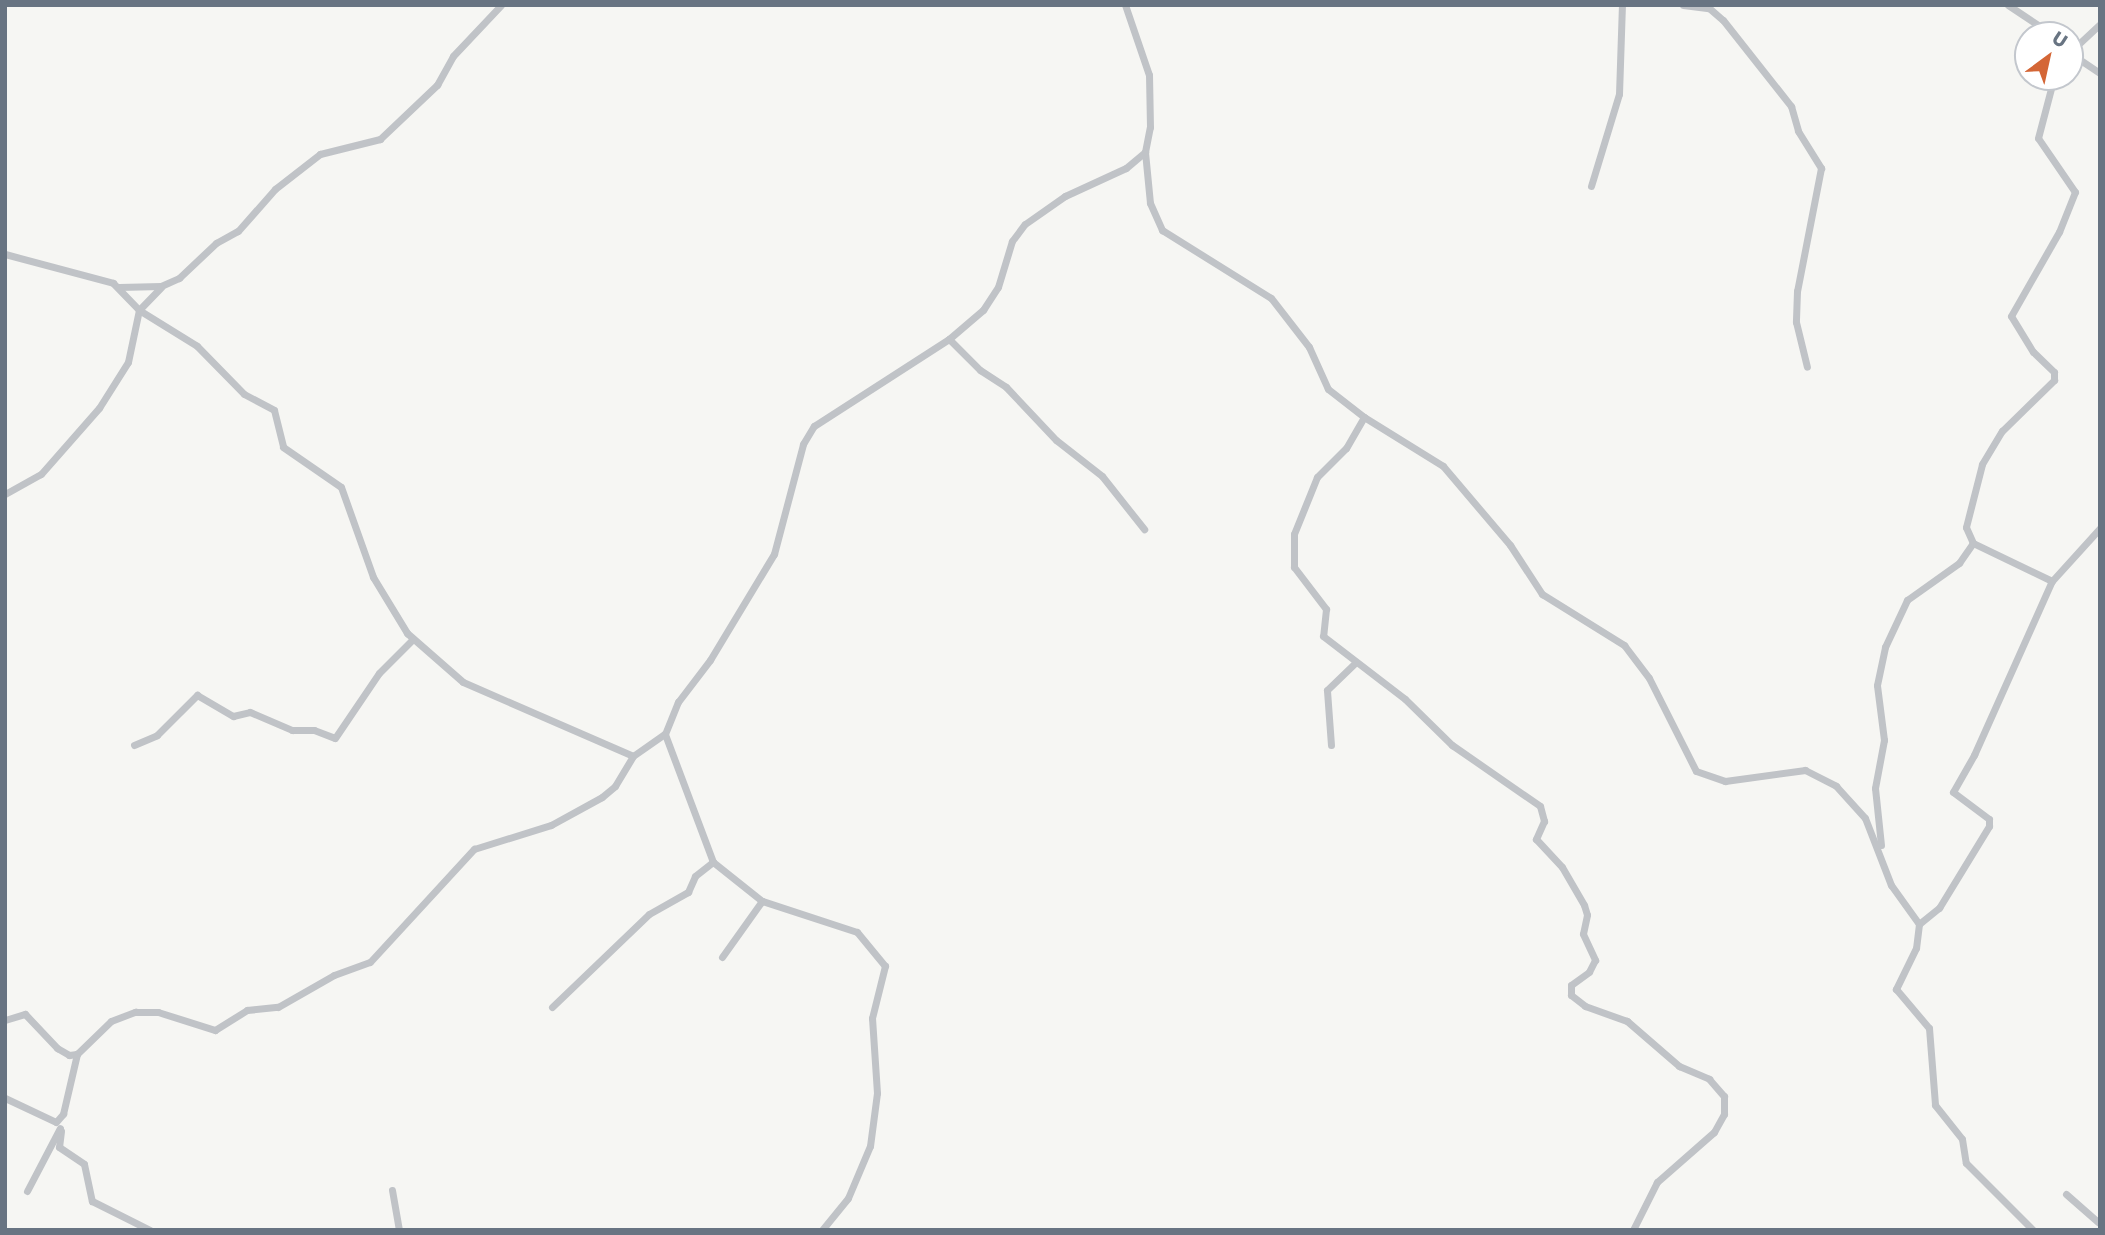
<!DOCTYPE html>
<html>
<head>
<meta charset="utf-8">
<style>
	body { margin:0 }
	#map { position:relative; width:2105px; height:1235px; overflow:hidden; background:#f6f6f3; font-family:Poppins,sans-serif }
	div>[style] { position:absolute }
	.minor>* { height:7px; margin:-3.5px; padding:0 3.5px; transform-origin:3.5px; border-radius:3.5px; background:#c0c3c7 }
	span { translate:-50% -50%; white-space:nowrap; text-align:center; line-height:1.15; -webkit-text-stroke:7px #fff; paint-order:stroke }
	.frame { position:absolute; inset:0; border:7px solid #687482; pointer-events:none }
	.north { position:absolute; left:2014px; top:21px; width:70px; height:70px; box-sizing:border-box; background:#fff; border:2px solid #c3c7cd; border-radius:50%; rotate:33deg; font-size:19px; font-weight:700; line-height:28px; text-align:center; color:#687482 }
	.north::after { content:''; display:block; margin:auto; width:24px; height:32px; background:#d46636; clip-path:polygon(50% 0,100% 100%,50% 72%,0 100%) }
</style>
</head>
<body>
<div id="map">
	<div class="minor">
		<div style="left:1683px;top:5px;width:26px;rotate:7deg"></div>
		<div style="left:1709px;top:8px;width:18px;rotate:41deg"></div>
		<div style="left:1723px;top:20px;width:110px;rotate:51.7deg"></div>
		<div style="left:1791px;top:106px;width:26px;rotate:74deg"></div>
		<div style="left:1798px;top:131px;width:44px;rotate:58.1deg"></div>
		<div style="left:1821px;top:168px;width:125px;rotate:101deg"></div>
		<div style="left:1797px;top:291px;width:31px;rotate:92deg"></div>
		<div style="left:1796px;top:322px;width:46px;rotate:76.3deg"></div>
		<div style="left:2008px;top:5px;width:54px;rotate:33.7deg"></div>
		<div style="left:2070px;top:52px;width:41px;rotate:-43deg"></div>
		<div style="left:2070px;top:53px;width:36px;rotate:34deg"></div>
		<div style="left:1145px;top:152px;width:51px;rotate:84.4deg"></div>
		<div style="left:1150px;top:203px;width:30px;rotate:66deg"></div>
		<div style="left:1162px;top:230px;width:128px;rotate:32deg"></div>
		<div style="left:1271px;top:298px;width:62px;rotate:52.2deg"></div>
		<div style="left:1309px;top:347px;width:46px;rotate:65.7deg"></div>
		<div style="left:1328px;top:389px;width:46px;rotate:37.9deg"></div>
		<div style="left:1364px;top:417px;width:93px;rotate:31.8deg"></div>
		<div style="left:1443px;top:466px;width:104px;rotate:49.7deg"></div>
		<div style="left:1510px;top:545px;width:59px;rotate:56.9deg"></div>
		<div style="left:1542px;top:594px;width:97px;rotate:31.9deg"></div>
		<div style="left:1624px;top:645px;width:41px;rotate:52.9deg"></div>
		<div style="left:1649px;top:678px;width:104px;rotate:63.2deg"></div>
		<div style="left:1696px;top:771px;width:31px;rotate:19deg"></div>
		<div style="left:1725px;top:781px;width:81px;rotate:-7.8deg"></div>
		<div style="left:1805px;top:770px;width:35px;rotate:27deg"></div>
		<div style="left:1836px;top:786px;width:43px;rotate:47.8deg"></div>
		<div style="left:1865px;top:818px;width:72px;rotate:68.8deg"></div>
		<div style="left:1891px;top:885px;width:48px;rotate:54.3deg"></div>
		<div style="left:1919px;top:924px;width:24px;rotate:97deg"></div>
		<div style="left:1916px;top:948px;width:46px;rotate:116deg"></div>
		<div style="left:1896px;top:989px;width:51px;rotate:49.8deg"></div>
		<div style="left:1929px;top:1028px;width:77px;rotate:85.5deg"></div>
		<div style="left:1935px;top:1105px;width:43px;rotate:51.5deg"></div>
		<div style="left:1962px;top:1139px;width:24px;rotate:81deg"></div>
		<div style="left:1966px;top:1163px;width:95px;rotate:45deg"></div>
		<div style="left:1591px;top:186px;width:96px;rotate:-73.1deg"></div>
		<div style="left:1619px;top:94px;width:89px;rotate:-88.1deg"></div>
		<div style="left:5px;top:254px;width:112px;rotate:15deg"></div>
		<div style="left:113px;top:283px;width:37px;rotate:46deg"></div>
		<div style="left:139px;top:310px;width:68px;rotate:31.8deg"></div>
		<div style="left:197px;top:346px;width:67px;rotate:45.6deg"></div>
		<div style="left:244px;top:394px;width:34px;rotate:28deg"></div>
		<div style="left:274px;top:410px;width:38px;rotate:76deg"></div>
		<div style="left:283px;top:447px;width:70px;rotate:34.6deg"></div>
		<div style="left:341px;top:487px;width:96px;rotate:70.4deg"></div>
		<div style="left:373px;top:577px;width:66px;rotate:58.7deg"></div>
		<div style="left:407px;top:633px;width:74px;rotate:41.2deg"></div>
		<div style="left:463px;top:682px;width:185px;rotate:23.5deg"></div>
		<div style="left:119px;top:287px;width:42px;rotate:-1.4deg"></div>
		<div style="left:161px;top:286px;width:20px;rotate:-24deg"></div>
		<div style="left:179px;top:278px;width:51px;rotate:-43.4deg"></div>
		<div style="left:216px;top:243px;width:25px;rotate:-29deg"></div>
		<div style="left:238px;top:231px;width:56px;rotate:-48.6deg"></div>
		<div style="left:275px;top:189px;width:57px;rotate:-37.9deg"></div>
		<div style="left:320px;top:154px;width:62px;rotate:-14deg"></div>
		<div style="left:380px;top:139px;width:79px;rotate:-43.5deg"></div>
		<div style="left:437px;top:85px;width:33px;rotate:-61deg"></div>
		<div style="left:453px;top:56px;width:70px;rotate:-46.7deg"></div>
		<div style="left:949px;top:339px;width:44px;rotate:45deg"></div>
		<div style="left:980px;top:370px;width:31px;rotate:33deg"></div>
		<div style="left:1006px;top:387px;width:73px;rotate:46.7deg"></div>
		<div style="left:1056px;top:440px;width:58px;rotate:38deg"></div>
		<div style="left:1102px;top:476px;width:68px;rotate:51.6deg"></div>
		<div style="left:1364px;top:417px;width:36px;rotate:120deg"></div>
		<div style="left:1346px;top:448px;width:41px;rotate:135deg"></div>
		<div style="left:1317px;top:477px;width:61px;rotate:112deg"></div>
		<div style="left:1294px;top:534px;width:33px;rotate:90deg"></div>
		<div style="left:1294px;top:567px;width:53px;rotate:52.7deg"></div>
		<div style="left:1326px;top:609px;width:27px;rotate:96deg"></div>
		<div style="left:1323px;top:636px;width:103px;rotate:37.5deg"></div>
		<div style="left:1405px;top:699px;width:66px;rotate:44.4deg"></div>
		<div style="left:1452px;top:745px;width:107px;rotate:34.7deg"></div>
		<div style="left:1540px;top:806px;width:16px;rotate:75deg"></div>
		<div style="left:1544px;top:821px;width:20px;rotate:114deg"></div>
		<div style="left:1536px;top:839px;width:38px;rotate:47deg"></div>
		<div style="left:1562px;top:867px;width:44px;rotate:59.9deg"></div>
		<div style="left:1584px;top:905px;width:10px;rotate:73deg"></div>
		<div style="left:1587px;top:915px;width:19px;rotate:102deg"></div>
		<div style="left:1583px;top:934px;width:29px;rotate:65deg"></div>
		<div style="left:1595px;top:960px;width:13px;rotate:117deg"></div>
		<div style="left:1589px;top:972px;width:22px;rotate:144deg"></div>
		<div style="left:1571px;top:985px;width:10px;rotate:90deg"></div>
		<div style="left:1571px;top:995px;width:18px;rotate:38deg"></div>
		<div style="left:1585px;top:1006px;width:45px;rotate:19.7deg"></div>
		<div style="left:1627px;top:1021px;width:69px;rotate:40.9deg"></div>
		<div style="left:1679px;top:1066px;width:33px;rotate:23deg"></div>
		<div style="left:1709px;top:1079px;width:23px;rotate:49deg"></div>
		<div style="left:1724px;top:1096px;width:18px;rotate:90deg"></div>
		<div style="left:1724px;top:1114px;width:21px;rotate:119deg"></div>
		<div style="left:1714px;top:1132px;width:76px;rotate:138.7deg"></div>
		<div style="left:1657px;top:1182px;width:54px;rotate:116.6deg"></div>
		<div style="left:5px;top:494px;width:41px;rotate:-29.1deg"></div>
		<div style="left:41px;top:474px;width:88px;rotate:-48.7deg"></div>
		<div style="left:99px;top:408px;width:54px;rotate:-57.8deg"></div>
		<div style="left:128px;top:362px;width:53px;rotate:-78.1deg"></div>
		<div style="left:139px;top:310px;width:32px;rotate:-46deg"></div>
		<div style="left:2052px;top:581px;width:88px;rotate:-154.3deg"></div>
		<div style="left:1973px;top:543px;width:17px;rotate:-114deg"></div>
		<div style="left:1966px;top:527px;width:65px;rotate:-75.7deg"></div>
		<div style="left:1982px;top:464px;width:39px;rotate:-59deg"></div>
		<div style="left:2002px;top:431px;width:73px;rotate:-44.4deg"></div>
		<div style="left:2054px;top:380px;width:8px;rotate:-90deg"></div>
		<div style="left:2054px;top:372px;width:29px;rotate:-136deg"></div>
		<div style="left:2033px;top:352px;width:42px;rotate:-121.4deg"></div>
		<div style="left:2011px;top:316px;width:97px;rotate:-60.3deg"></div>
		<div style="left:2059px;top:232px;width:43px;rotate:-68.2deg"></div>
		<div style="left:2075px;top:192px;width:65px;rotate:-124.4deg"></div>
		<div style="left:2038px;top:138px;width:63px;rotate:-75.3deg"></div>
		<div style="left:134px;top:745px;width:25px;rotate:-23deg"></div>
		<div style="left:157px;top:735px;width:57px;rotate:-45deg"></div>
		<div style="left:197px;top:695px;width:42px;rotate:30.3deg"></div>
		<div style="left:233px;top:716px;width:17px;rotate:-13deg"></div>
		<div style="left:250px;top:712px;width:46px;rotate:23.2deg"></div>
		<div style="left:292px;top:730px;width:22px"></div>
		<div style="left:314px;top:730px;width:22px;rotate:21deg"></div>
		<div style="left:335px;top:738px;width:78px;rotate:-55.9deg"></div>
		<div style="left:379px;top:673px;width:47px;rotate:-45deg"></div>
		<div style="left:1331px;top:745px;width:55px;rotate:-94.2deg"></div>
		<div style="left:1327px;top:690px;width:40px;rotate:-44deg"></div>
		<div style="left:1881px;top:845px;width:57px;rotate:-96deg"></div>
		<div style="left:1875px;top:788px;width:49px;rotate:-79.4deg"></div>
		<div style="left:1884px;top:740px;width:55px;rotate:-97.3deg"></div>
		<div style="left:1877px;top:685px;width:39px;rotate:-78deg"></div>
		<div style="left:1885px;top:647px;width:52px;rotate:-64.9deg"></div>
		<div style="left:1907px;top:600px;width:64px;rotate:-35.4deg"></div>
		<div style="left:1959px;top:563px;width:24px;rotate:-55deg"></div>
		<div style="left:1919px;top:924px;width:26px;rotate:-39deg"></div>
		<div style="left:1939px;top:908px;width:96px;rotate:-58.6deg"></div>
		<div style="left:1989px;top:826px;width:7px;rotate:-90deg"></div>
		<div style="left:1989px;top:819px;width:45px;rotate:-143.1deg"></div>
		<div style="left:1953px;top:792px;width:43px;rotate:-60.4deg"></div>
		<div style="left:1974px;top:755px;width:191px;rotate:-65.9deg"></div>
		<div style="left:2052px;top:581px;width:72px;rotate:-47.8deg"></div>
		<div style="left:722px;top:957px;width:69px;rotate:-54.5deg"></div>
		<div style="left:552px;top:1007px;width:134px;rotate:-43.8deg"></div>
		<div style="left:649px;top:914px;width:45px;rotate:-29.4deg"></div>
		<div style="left:688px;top:892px;width:17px;rotate:-66deg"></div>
		<div style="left:695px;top:876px;width:23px;rotate:-38deg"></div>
		<div style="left:5px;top:1020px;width:21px;rotate:-17deg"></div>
		<div style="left:25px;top:1014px;width:47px;rotate:46.7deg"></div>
		<div style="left:57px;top:1048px;width:14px;rotate:30deg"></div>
		<div style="left:69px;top:1055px;width:8px;rotate:-7deg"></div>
		<div style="left:5px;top:1098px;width:56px;rotate:25.2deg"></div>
		<div style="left:56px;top:1122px;width:11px;rotate:-49deg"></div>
		<div style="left:63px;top:1114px;width:62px;rotate:-76.9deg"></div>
		<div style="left:77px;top:1054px;width:47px;rotate:-44.1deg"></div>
		<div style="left:111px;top:1021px;width:26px;rotate:-21deg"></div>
		<div style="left:135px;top:1012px;width:23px"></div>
		<div style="left:158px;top:1012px;width:60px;rotate:17.5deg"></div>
		<div style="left:215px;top:1030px;width:38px;rotate:-32deg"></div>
		<div style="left:247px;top:1010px;width:31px;rotate:-6deg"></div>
		<div style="left:278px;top:1007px;width:64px;rotate:-29.7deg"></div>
		<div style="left:334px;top:975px;width:38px;rotate:-20deg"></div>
		<div style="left:370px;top:962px;width:154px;rotate:-47.4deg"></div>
		<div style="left:474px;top:849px;width:81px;rotate:-17.3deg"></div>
		<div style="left:551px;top:825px;width:58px;rotate:-28.8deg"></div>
		<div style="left:602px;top:797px;width:17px;rotate:-40deg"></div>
		<div style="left:615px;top:786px;width:35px;rotate:-59deg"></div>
		<div style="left:633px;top:756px;width:39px;rotate:-35deg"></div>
		<div style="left:61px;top:1131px;width:16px;rotate:97deg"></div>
		<div style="left:59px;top:1147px;width:30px;rotate:34deg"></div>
		<div style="left:84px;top:1164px;width:38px;rotate:78deg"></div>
		<div style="left:92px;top:1201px;width:65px;rotate:26.6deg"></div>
		<div style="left:392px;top:1190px;width:41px;rotate:80.1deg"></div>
		<div style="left:27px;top:1191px;width:71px;rotate:-62.4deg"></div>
		<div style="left:2066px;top:1194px;width:43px;rotate:41.2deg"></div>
		<div style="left:822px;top:1230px;width:41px;rotate:-50.9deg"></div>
		<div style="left:848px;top:1198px;width:56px;rotate:-67.1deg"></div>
		<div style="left:870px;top:1146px;width:53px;rotate:-82.5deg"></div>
		<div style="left:877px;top:1093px;width:75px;rotate:-93.8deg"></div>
		<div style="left:872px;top:1018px;width:54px;rotate:-76deg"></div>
		<div style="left:885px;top:966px;width:44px;rotate:-129.5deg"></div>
		<div style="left:857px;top:932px;width:100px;rotate:-161.9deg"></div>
		<div style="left:762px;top:901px;width:63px;rotate:-141.5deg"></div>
		<div style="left:713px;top:862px;width:137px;rotate:-110.6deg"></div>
		<div style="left:665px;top:734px;width:35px;rotate:-68deg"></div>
		<div style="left:678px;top:702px;width:53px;rotate:-52.7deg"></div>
		<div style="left:710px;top:660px;width:124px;rotate:-58.9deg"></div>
		<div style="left:774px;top:554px;width:114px;rotate:-75.2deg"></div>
		<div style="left:803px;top:444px;width:21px;rotate:-59deg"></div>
		<div style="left:814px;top:426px;width:161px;rotate:-32.8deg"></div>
		<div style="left:949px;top:339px;width:45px;rotate:-40.5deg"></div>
		<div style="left:983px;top:310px;width:27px;rotate:-57deg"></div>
		<div style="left:998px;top:287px;width:48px;rotate:-73.1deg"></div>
		<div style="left:1012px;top:241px;width:21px;rotate:-53deg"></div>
		<div style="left:1025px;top:224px;width:49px;rotate:-35deg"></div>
		<div style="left:1065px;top:196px;width:67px;rotate:-24.7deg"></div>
		<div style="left:1126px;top:168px;width:25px;rotate:-40deg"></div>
		<div style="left:1145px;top:152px;width:25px;rotate:-79deg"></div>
		<div style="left:1150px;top:127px;width:52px;rotate:-91.1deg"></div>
		<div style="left:1149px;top:75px;width:74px;rotate:-108.9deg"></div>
	</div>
	<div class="frame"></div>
	<div class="north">U</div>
</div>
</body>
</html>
